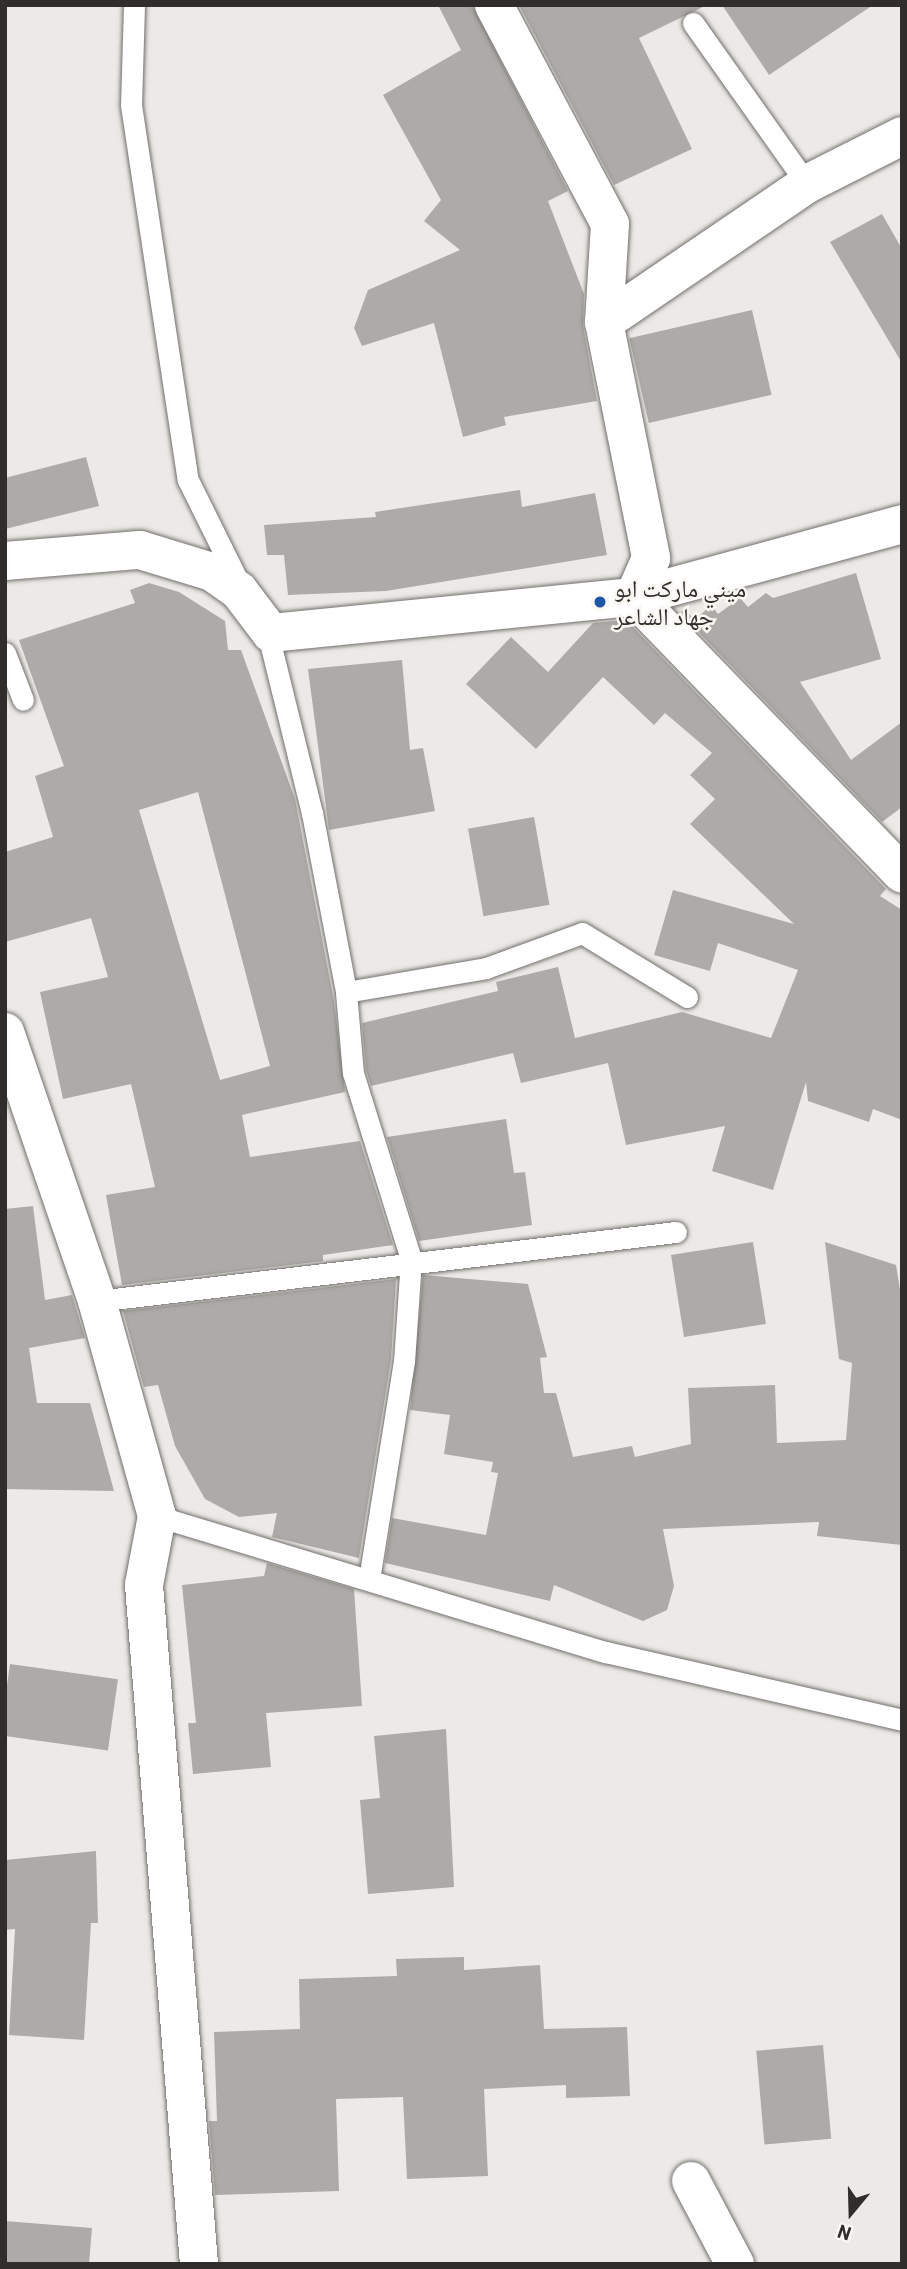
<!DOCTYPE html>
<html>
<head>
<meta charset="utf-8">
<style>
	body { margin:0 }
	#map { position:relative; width:907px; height:2269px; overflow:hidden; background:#eceae6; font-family:Barlow,"Noto Naskh Arabic",sans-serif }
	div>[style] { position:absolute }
	.building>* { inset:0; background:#adaba7; transform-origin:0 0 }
	.roads { filter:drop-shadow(0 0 2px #716f6c) drop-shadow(0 0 2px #716f6c) }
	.service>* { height:21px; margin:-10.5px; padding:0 10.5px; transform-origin:10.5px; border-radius:10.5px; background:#fff }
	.minor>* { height:38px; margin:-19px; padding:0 19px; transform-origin:19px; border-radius:19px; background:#fff }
	.tertiary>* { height:38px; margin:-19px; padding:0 19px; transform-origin:19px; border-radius:19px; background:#fff }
	.dots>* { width:19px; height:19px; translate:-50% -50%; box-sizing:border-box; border:4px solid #faf7f3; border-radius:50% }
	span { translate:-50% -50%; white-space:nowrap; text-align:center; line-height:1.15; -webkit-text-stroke:5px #faf7f3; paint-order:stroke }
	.poi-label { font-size:24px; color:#2f2e2c }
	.left { translate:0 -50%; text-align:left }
	.frame { position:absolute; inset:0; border:7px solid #2f2e2c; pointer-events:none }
	.north { position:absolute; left:816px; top:2178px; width:70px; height:70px; -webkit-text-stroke:5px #faf7f3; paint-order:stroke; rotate:199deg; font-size:19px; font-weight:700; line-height:28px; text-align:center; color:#2f2e2c }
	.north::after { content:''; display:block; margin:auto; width:24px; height:32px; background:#2f2e2c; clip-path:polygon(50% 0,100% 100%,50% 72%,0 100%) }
</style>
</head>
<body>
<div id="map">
	<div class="building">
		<div style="clip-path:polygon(438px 5px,472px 5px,568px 191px,548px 201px,584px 294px,583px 326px,597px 401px,504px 417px,506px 425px,463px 437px,434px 323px,362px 346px,354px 328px,368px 290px,460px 250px,424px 221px,441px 200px,383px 95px,461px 50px)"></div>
		<div style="clip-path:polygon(519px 5px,707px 5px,639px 38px,692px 149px,614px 185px)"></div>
		<div style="clip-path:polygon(722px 5px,873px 5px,769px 75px)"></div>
		<div style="clip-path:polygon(882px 214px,902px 249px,902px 363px,830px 242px)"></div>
		<div style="left:752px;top:310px;width:87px;height:126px;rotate:77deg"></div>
		<div style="clip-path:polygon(86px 457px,99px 506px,5px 529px,5px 478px)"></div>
		<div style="clip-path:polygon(520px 490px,522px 507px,595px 493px,607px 555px,386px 591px,288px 595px,284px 555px,267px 555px,264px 525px,376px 517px,375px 512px)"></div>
		<div style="clip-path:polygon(856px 573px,881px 659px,800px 682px,851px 760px,902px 722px,902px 807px,882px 822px,680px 613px,684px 609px,695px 620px,711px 605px,718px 614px,740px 598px,748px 607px,766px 593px,773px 598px)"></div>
		<div style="clip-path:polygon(evenodd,149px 583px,179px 592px,225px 621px,228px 650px,241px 650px,295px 799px,334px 1001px,345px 1092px,242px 1115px,250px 1157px,360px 1141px,393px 1245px,323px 1255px,323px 1261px,122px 1285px,106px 1195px,155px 1187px,131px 1084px,63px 1099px,40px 992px,108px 977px,91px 918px,5px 942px,5px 852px,53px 837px,35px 776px,64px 766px,19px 640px,135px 603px,130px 590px,149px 583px,198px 792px,270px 1066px,220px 1080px,139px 810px,198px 792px)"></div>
		<div style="clip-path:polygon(626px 620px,886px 889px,880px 896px,902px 910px,902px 1120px,873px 1109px,869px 1122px,808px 1101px,806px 1082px,773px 1190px,712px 1171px,725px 1126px,626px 1145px,608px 1063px,521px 1083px,513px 1053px,371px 1086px,366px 1070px,362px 1023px,498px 991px,496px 982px,558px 967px,575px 1038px,682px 1012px,771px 1038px,798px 970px,718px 943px,710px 971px,654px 955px,673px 890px,794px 924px,690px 824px,715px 799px,690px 775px,712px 753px,665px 713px,654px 725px,603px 677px,536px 749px,466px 684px,511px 637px,548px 672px,593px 623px)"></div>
		<div style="clip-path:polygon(402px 660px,410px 750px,423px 748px,435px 811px,329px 830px,308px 669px)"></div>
		<div style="left:534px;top:817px;width:89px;height:67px;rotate:80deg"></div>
		<div style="clip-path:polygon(506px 1119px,514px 1173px,525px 1172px,532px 1225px,419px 1241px,387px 1137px)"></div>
		<div style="clip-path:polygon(33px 1206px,45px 1300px,72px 1295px,85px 1338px,29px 1348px,37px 1403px,90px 1403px,114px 1491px,5px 1489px,5px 1209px)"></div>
		<div style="left:753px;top:1242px;width:83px;height:83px;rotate:81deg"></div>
		<div style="clip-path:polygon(825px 1242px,896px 1265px,902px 1302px,902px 1545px,817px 1536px,819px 1522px,663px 1529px,674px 1586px,667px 1610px,643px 1621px,554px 1585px,550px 1601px,385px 1563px,392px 1518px,486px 1535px,498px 1473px,491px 1472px,493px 1462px,444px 1454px,450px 1415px,410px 1410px,423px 1275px,528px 1284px,547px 1357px,540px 1358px,544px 1393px,556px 1393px,573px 1457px,632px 1446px,635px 1457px,691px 1444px,688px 1388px,775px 1385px,777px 1443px,846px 1440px,852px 1363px,839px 1359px)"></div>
		<div style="clip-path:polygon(396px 1279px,391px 1360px,359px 1558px,272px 1537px,277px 1513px,239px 1517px,205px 1499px,175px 1446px,158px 1385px,144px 1387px,123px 1311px)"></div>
		<div style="clip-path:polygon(267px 1563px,354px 1589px,362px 1706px,266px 1713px,271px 1767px,193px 1774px,188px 1723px,196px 1723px,182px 1585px,264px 1576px)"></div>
		<div style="left:10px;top:1664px;width:109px;height:72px;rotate:8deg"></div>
		<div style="clip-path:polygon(446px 1729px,454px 1887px,368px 1894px,360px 1800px,380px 1798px,374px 1736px)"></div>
		<div style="clip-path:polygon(96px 1851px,98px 1923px,91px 1923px,84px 2040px,9px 2035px,15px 1929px,5px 1930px,5px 1860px)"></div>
		<div style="clip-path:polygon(464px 1957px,464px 1970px,540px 1965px,544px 2029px,627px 2027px,630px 2096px,566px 2098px,566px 2085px,484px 2089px,488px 2176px,407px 2179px,403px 2097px,336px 2099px,339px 2191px,215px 2195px,209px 2121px,217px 2121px,214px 2032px,300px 2029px,299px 1979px,397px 1976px,396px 1959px)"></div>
		<div style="left:823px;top:2045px;width:94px;height:67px;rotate:85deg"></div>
		<div style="clip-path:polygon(5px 2221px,92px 2228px,89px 2264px,5px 2264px)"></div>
	</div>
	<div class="roads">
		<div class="service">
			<div style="left:134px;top:5px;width:100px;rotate:91.7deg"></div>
			<div style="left:131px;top:105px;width:379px;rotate:81.4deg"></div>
			<div style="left:188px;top:480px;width:113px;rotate:63.7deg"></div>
			<div style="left:693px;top:23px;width:197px;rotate:54.7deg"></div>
			<div style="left:266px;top:626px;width:193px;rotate:76.2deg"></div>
			<div style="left:312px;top:813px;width:182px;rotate:79.2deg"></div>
			<div style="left:346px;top:992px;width:81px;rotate:85.1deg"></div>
			<div style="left:353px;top:1073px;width:195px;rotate:72.7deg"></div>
			<div style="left:411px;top:1259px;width:102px;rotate:93.9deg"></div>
			<div style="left:404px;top:1361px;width:222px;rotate:99.1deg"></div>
			<div style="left:5px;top:653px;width:50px;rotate:69deg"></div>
			<div style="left:346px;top:992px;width:142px;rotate:-9.7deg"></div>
			<div style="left:486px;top:968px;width:102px;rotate:-20deg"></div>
			<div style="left:582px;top:933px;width:123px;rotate:31.4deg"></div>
			<div style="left:97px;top:1301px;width:583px;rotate:-6.8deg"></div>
			<div style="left:157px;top:1516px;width:469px;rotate:16.9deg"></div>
			<div style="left:606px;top:1652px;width:304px;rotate:12.9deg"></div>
		</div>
		<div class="minor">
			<div style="left:494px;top:5px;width:248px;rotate:62.1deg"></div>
			<div style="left:610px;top:224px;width:98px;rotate:93.5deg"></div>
			<div style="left:604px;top:322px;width:241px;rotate:78.7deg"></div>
			<div style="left:651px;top:558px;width:43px;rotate:113.6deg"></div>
			<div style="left:634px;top:597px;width:385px;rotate:45.9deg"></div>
			<div style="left:604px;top:322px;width:245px;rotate:-34.2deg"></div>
			<div style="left:807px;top:184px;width:106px;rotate:-26.8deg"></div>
			<div style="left:5px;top:1032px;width:284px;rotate:71.1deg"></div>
			<div style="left:97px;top:1301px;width:223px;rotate:74.4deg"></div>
			<div style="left:157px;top:1516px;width:70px;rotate:100.7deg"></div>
			<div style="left:144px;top:1585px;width:681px;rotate:85.37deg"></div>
			<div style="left:691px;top:2181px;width:94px;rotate:62.1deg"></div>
		</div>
		<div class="tertiary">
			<div style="left:5px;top:561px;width:135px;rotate:-4.7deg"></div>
			<div style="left:140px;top:550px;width:75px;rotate:17deg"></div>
			<div style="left:212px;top:572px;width:33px;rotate:35deg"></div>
			<div style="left:239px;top:591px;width:53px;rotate:52.7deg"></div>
			<div style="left:271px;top:633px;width:365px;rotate:-5.7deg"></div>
			<div style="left:634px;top:597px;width:278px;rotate:-15.2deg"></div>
		</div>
	</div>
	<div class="dots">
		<div style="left:600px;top:602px;background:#1c56a8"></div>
	</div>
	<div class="poi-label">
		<span class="left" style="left:614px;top:602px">ميني ماركت ابو<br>جهاد الشاعر</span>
	</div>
	<div class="frame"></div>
	<div class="north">N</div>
</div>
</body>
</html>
